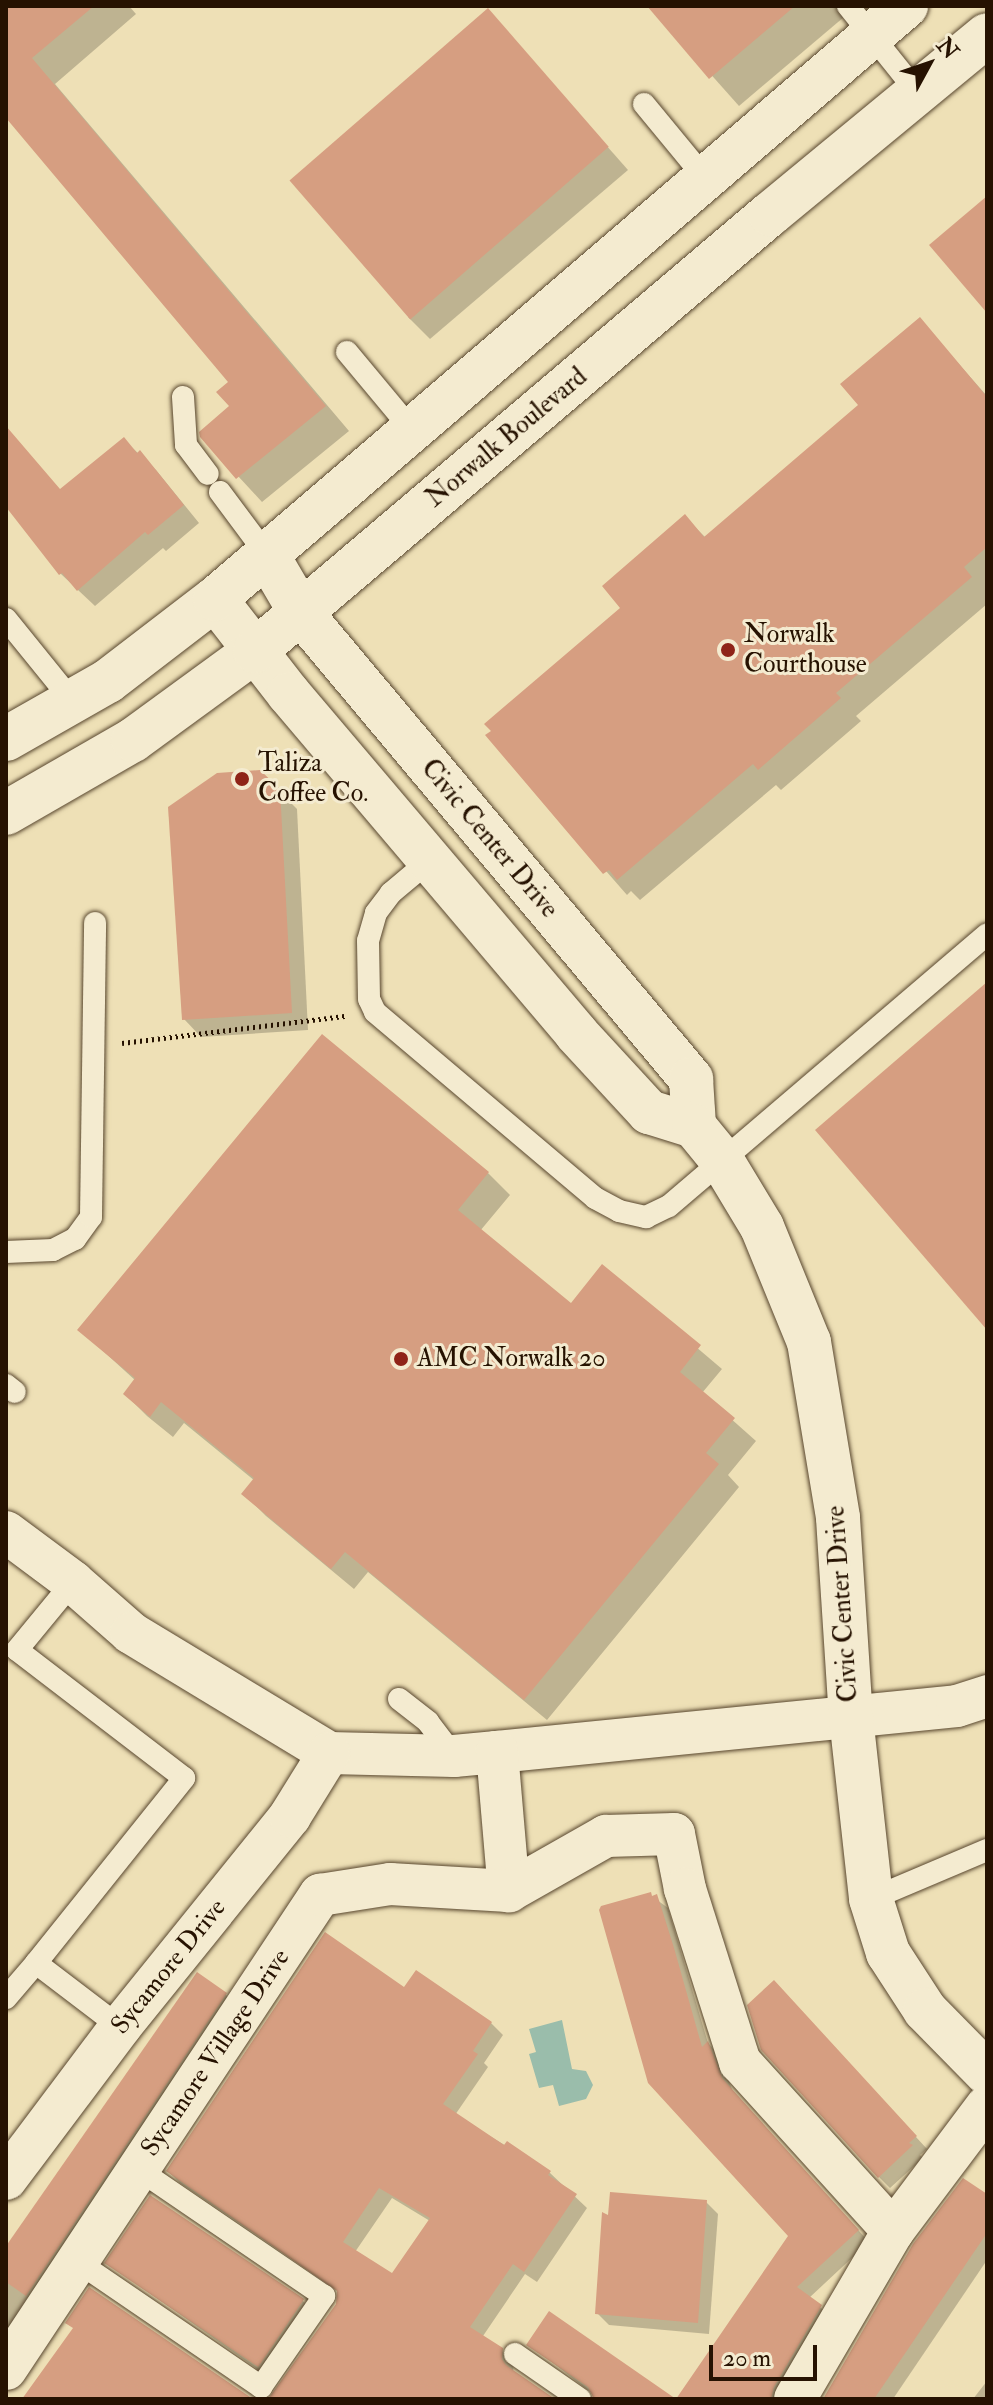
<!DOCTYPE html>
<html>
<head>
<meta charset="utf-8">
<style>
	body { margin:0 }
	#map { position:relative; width:993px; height:2405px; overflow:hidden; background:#eee0b6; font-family:"IM FELL Double Pica",serif }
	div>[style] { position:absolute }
	.water>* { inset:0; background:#9abdab }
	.shadow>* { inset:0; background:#0003 }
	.building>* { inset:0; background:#d69e81; transform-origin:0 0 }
	.path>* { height:5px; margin-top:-2.5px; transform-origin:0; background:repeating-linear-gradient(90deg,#261201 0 2px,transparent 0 6px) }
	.roads { filter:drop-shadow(0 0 2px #58462e) drop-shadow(0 0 2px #58462e) }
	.service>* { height:22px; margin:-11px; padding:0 11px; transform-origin:11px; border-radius:11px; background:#f4ebd0 }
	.minor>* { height:42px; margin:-21px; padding:0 21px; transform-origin:21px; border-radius:21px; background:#f4ebd0 }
	.tertiary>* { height:44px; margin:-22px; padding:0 22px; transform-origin:22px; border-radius:22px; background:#f4ebd0 }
	.secondary>* { height:44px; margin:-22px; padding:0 22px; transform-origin:22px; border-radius:22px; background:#f4ebd0 }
	.dots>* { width:22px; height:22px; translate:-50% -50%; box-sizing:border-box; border:4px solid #f4ebd0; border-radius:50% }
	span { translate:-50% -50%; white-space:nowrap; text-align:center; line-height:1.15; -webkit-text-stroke:6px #f4ebd0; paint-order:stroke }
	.street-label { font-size:26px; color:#261201 }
	.poi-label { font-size:26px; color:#261201 }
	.left { translate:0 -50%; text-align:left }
	.frame { position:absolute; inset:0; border:8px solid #261201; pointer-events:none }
	.north { position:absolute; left:889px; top:24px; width:80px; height:80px; -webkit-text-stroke:6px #f4ebd0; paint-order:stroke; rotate:50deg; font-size:22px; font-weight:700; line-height:32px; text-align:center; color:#261201 }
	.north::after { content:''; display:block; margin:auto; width:28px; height:36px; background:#261201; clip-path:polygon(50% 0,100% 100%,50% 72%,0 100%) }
	.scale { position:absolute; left:709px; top:2345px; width:108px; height:36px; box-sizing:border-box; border:4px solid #261201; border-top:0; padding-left:10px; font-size:24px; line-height:28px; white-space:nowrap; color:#261201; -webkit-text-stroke:6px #f4ebd0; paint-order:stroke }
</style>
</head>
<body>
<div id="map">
	<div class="water">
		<div style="clip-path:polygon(562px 2020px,572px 2069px,586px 2071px,593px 2085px,586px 2099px,559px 2106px,553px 2085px,539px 2088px,529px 2054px,536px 2052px,529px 2029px)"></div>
	</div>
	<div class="shadow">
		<div style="clip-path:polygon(6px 6px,129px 6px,136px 14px,55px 84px,349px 431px,262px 502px,201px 436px,232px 407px,230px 383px,6px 116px)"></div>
		<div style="clip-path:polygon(650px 6px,857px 6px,739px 106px)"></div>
		<div style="clip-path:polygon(488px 11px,628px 170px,430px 339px,408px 317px)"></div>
		<div style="clip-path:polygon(920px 320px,987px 396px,987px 604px,856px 716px,861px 721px,781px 790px,776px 785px,640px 900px,631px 891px,627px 895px,488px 736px,623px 608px,685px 517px,706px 538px,861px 406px)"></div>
		<div style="clip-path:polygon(6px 432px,61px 491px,124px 440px,156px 470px,199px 523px,166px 551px,163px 548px,95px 606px,61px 574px,6px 506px)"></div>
		<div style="clip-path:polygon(279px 791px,297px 809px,308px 1030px,201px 1037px,184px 1019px)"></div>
		<div style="clip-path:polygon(488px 1173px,510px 1195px,480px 1231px,571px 1305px,602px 1267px,722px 1369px,702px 1393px,756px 1441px,728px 1475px,739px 1487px,547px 1720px,368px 1572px,354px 1589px,266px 1516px,244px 1494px,255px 1481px,184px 1423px,173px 1437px,147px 1416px,125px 1394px,136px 1381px,80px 1330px)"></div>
		<div style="clip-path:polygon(653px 1897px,668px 1908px,708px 2043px,719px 2055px,733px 2092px,869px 2242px,809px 2298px,833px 2318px,785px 2399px,678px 2399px,790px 2236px,650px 2082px)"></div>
		<div style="clip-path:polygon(evenodd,405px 1990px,491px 2023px,503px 2035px,484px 2063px,488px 2067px,455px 2115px,549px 2172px,587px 2208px,537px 2282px,525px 2274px,483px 2336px,514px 2361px,513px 2372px,552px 2399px,269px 2399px,337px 2305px,339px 2291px,180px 2183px,168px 2171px,405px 1990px,392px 2198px,430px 2221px,392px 2276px,355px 2252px,392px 2198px)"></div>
		<div style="clip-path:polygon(225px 1994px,242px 2011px,6px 2347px,6px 2249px)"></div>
		<div style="clip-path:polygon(785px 1994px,927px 2149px,920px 2155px,923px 2158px,890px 2188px,879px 2177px)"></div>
		<div style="clip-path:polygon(987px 2197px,987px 2260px,893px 2399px,825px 2399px)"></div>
		<div style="clip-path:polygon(706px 2202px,718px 2214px,709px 2334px,609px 2325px,597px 2313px,609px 2219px)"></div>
		<div style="clip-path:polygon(107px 2263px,303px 2301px,315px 2313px,270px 2378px)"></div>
		<div style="clip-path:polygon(529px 2344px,673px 2399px,594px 2399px,594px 2395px)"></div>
		<div style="clip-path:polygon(987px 2381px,987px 2399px,973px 2399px)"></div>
	</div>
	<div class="building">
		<div style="clip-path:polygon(6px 6px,94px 6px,32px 58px,326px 406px,236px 479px,200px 437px,199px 432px,229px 406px,216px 392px,228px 382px,6px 118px)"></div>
		<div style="clip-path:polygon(647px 6px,795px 6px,709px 79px)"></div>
		<div style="left:488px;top:8px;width:184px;height:263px;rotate:49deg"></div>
		<div style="clip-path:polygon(987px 196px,987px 313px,929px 245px)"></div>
		<div style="clip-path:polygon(920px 317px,987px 397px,987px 547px,964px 567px,972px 577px,836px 693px,841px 698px,758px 770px,753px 764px,617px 880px,609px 870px,603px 874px,485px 735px,491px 731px,484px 724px,620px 608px,602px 586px,685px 514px,704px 537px,858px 405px,840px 384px)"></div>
		<div style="clip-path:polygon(6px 426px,60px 489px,124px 437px,137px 453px,140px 450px,184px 505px,148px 535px,145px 532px,77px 591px,62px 573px,59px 575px,6px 507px)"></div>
		<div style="clip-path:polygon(260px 770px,280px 789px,292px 1013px,182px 1020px,168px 807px,217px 773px)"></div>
		<div style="clip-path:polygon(987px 982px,987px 1330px,815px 1130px)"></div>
		<div style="clip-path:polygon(322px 1034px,489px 1172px,458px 1210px,571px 1303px,602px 1264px,701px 1345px,680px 1372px,735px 1418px,706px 1453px,719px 1464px,524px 1700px,345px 1552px,331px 1569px,241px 1494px,254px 1478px,161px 1402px,150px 1417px,123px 1394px,135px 1378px,77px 1330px)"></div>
		<div style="clip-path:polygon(651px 1892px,652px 1896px,657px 1894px,674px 1948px,702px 2047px,708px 2041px,722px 2078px,859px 2230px,797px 2287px,822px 2305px,774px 2387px,771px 2399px,594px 2399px,588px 2387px,526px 2345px,549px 2311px,676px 2399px,788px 2236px,648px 2083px,599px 1910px,601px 1906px)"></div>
		<div style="clip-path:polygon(evenodd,325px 1932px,404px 1987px,416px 1970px,492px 2022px,473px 2051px,478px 2054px,443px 2104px,504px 2145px,507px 2141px,551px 2171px,548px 2175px,577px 2194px,524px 2272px,513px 2264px,470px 2327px,503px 2348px,502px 2359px,506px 2365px,555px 2399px,268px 2399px,336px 2304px,337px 2291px,166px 2171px,325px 1932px,379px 2188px,430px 2218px,392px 2273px,343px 2242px,379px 2188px)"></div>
		<div style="clip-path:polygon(197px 1972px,227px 1993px,26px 2296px,6px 2282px,6px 2246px)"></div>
		<div style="clip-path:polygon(774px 1980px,917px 2136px,909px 2143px,913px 2145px,878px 2178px,761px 2050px,747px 2005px)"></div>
		<div style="clip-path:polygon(963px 2178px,987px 2194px,987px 2233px,874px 2399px,823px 2399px,913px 2244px)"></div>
		<div style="clip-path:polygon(610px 2192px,707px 2200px,698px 2323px,595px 2314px,602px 2212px,608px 2215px)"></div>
		<div style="left:150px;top:2195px;width:186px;height:82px;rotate:34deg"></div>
		<div style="clip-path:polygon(89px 2287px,253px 2399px,254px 2399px,22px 2399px,73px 2328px,65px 2323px)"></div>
	</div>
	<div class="path">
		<div style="left:122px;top:1043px;width:226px;rotate:-6.9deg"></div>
	</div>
	<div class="roads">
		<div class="service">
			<div style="left:848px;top:6px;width:112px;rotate:51.2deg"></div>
			<div style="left:644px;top:104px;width:96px;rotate:50.5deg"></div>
			<div style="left:347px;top:352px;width:102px;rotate:50.2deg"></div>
			<div style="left:183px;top:397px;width:48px;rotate:86.4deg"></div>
			<div style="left:186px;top:445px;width:36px;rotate:53deg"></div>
			<div style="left:220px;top:492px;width:79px;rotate:53.3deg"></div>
			<div style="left:6px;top:619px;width:108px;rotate:51deg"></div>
			<div style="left:429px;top:861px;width:50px;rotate:139.9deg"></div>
			<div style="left:391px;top:893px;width:25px;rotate:127deg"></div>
			<div style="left:376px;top:913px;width:29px;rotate:106deg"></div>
			<div style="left:368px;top:941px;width:58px;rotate:89deg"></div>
			<div style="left:369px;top:999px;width:14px;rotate:65deg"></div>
			<div style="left:375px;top:1012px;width:288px;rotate:40.2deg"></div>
			<div style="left:595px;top:1198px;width:27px;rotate:28deg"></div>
			<div style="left:619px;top:1211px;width:28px;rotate:13deg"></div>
			<div style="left:646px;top:1217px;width:25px;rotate:-26deg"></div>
			<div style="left:669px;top:1206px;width:418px;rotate:-40.5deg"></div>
			<div style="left:6px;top:1252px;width:47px;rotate:-2.4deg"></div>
			<div style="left:53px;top:1250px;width:25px;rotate:-27deg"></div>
			<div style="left:75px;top:1239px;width:27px;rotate:-54deg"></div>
			<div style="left:91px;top:1217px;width:294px;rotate:-89.2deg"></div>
			<div style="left:6px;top:1385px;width:11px;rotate:38deg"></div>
			<div style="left:399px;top:1699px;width:37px;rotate:38deg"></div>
			<div style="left:428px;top:1722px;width:43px;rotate:52.6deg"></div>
			<div style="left:871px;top:1899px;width:126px;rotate:-22.9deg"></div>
			<div style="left:36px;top:1963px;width:237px;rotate:-51.3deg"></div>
			<div style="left:184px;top:1778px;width:210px;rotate:-142.5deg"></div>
			<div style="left:17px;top:1650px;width:88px;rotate:-50.5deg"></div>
			<div style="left:6px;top:1998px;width:46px;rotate:-49.4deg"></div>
			<div style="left:36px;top:1963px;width:106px;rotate:37.3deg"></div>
			<div style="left:78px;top:2262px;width:222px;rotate:34.3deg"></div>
			<div style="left:261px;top:2387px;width:111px;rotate:-55.3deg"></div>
			<div style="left:324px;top:2296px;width:224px;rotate:-145.7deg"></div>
			<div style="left:515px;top:2354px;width:79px;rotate:34.7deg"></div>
		</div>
		<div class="minor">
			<div style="left:6px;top:1532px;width:84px;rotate:36.7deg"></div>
			<div style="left:73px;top:1582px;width:77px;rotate:41.3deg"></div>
			<div style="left:131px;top:1633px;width:232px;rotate:31.2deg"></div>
			<div style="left:329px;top:1753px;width:125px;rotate:1.4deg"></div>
			<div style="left:454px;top:1756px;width:43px;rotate:-5.3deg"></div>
			<div style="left:497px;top:1752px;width:462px;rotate:-5.7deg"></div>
			<div style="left:957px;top:1706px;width:32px;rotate:-18deg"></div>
			<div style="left:497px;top:1752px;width:140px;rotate:85.1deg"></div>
			<div style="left:6px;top:2179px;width:190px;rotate:-53.1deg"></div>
			<div style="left:120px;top:2027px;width:271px;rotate:-51.1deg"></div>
			<div style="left:290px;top:1816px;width:74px;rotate:-58.2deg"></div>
			<div style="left:893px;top:2231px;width:156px;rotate:-53.1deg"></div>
			<div style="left:6px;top:2369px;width:569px;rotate:-56.48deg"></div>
			<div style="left:320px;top:1895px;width:71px;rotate:-8.9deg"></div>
			<div style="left:390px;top:1884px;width:119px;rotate:3.4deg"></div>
			<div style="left:509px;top:1891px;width:112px;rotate:-29.6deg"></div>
			<div style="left:606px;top:1836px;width:68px;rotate:-1.7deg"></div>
			<div style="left:674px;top:1834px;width:56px;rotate:78.7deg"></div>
			<div style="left:685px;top:1889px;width:182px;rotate:72.4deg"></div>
			<div style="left:740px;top:2062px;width:228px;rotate:47.8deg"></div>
			<div style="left:893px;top:2231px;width:194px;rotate:120.3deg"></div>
		</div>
		<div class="tertiary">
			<div style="left:267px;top:555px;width:67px;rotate:59.6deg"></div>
			<div style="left:301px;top:613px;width:608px;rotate:50.07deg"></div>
			<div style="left:691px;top:1079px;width:47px;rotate:86.3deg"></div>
			<div style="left:215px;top:599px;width:120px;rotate:52.1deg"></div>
			<div style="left:289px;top:694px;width:444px;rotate:49.7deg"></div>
			<div style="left:576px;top:1033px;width:108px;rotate:47.3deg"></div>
			<div style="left:649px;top:1112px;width:47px;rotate:17.3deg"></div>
			<div style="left:694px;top:1126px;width:43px;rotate:50.7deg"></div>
			<div style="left:721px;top:1159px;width:79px;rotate:58.9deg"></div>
			<div style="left:762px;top:1227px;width:124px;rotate:67.8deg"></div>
			<div style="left:809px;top:1342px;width:178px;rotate:80.6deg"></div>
			<div style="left:838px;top:1518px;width:199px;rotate:86.3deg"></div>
			<div style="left:851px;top:1717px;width:183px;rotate:83.7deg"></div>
			<div style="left:871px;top:1899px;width:57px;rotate:72.5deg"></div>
			<div style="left:888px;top:1953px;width:68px;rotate:57deg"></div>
			<div style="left:925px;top:2010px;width:88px;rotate:45.5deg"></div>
		</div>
		<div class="secondary">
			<div style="left:6px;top:739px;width:117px;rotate:-29.6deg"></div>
			<div style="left:108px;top:681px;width:135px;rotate:-37.5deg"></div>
			<div style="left:215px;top:599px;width:911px;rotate:-40.64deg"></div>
			<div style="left:6px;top:813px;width:146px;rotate:-29.9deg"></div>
			<div style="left:133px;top:740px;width:151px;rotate:-36.1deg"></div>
			<div style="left:255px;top:651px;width:675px;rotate:-40.32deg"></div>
			<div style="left:770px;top:214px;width:281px;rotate:-39.5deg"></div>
		</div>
	</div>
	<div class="dots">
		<div style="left:728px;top:650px;background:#8f2418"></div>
		<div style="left:242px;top:779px;background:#8f2418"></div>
		<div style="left:401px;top:1359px;background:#8f2418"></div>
	</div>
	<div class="street-label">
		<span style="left:507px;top:438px;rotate:-40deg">Norwalk Boulevard</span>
		<span style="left:489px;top:839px;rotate:50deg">Civic Center Drive</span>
		<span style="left:843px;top:1604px;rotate:-94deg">Civic Center Drive</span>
		<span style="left:169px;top:1967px;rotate:-51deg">Sycamore Drive</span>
		<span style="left:216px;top:2053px;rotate:-56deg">Sycamore Village Drive</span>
	</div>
	<div class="poi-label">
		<span class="left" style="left:744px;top:650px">Norwalk<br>Courthouse</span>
		<span class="left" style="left:258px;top:779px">Taliza<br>Coffee Co.</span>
		<span class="left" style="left:417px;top:1359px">AMC Norwalk 20</span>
	</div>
	<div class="frame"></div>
	<div class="north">N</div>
	<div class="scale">20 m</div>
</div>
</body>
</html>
